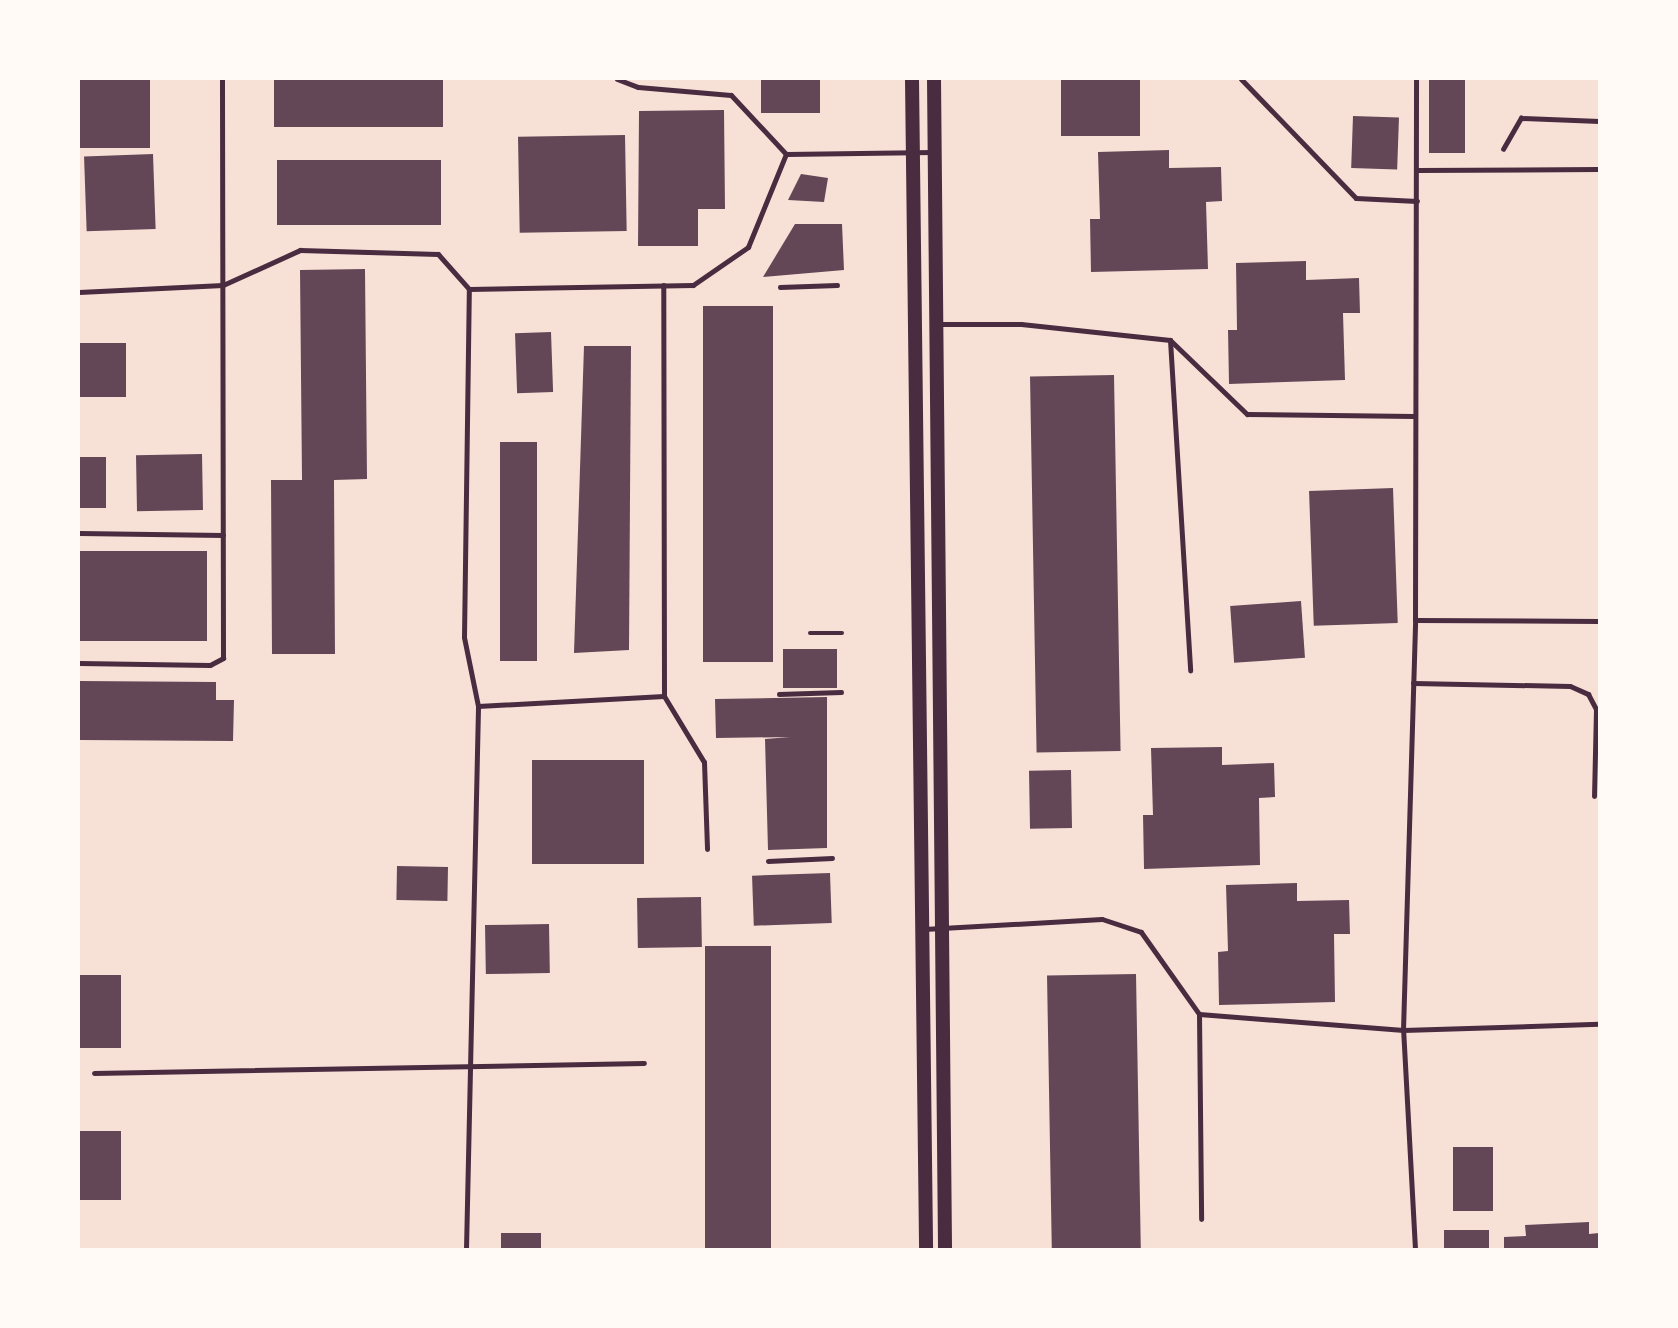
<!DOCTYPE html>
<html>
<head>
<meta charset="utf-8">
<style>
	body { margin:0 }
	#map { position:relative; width:1678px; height:1328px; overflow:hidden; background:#f7e1d7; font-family:"Fira Sans Condensed",sans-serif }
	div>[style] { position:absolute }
	.building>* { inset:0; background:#644757; transform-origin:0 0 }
	.path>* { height:4.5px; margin:-2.25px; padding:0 2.25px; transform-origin:2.25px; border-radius:2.25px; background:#4a2c40 }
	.service>* { height:5px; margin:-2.5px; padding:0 2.5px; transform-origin:2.5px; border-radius:2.5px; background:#4a2c40 }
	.secondary>* { height:14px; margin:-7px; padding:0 7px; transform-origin:7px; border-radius:7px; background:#4a2c40 }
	span { translate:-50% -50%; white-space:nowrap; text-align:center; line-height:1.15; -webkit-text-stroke:7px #fffaf5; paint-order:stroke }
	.frame { position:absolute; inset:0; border:80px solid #fffaf5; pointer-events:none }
</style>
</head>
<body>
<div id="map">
	<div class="building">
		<div style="left:79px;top:79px;width:71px;height:69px"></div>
		<div style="left:274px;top:79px;width:169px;height:48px"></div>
		<div style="left:761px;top:79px;width:59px;height:34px"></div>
		<div style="left:1061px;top:79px;width:79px;height:57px"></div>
		<div style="left:1429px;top:79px;width:36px;height:74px"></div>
		<div style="clip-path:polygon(724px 110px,725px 209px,698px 209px,698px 246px,638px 246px,639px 111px)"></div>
		<div style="left:1353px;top:116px;width:46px;height:52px;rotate:2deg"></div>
		<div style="left:625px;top:135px;width:96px;height:107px;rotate:89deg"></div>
		<div style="clip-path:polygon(1169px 150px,1169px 168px,1221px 167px,1222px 201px,1206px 202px,1208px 269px,1091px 272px,1090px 219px,1100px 219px,1098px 152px)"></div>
		<div style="left:153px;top:154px;width:75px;height:69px;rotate:88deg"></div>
		<div style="left:277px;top:160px;width:164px;height:65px"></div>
		<div style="clip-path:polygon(801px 174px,828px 178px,824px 202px,788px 200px)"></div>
		<div style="clip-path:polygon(795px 224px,842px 224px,844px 270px,763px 277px)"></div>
		<div style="clip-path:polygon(1306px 261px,1306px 280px,1359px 278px,1360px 313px,1343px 313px,1345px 380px,1229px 384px,1228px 330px,1237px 330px,1236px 263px)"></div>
		<div style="clip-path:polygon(365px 269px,367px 479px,334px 480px,335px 654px,272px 654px,271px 480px,302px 480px,300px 270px)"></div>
		<div style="left:773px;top:306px;width:356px;height:70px;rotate:90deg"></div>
		<div style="left:551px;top:332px;width:60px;height:36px;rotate:88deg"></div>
		<div style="left:126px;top:343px;width:54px;height:47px;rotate:90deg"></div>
		<div style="clip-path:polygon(584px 346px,631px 346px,629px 650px,574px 653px)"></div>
		<div style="left:1114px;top:375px;width:376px;height:84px;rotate:89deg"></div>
		<div style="left:500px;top:442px;width:37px;height:219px"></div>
		<div style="left:202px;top:454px;width:56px;height:66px;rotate:89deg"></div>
		<div style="left:79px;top:457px;width:27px;height:51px"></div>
		<div style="left:1393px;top:488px;width:135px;height:84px;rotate:88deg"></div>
		<div style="left:79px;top:551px;width:128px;height:90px"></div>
		<div style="left:1301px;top:601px;width:57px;height:71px;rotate:86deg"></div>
		<div style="left:783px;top:649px;width:54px;height:39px"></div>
		<div style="clip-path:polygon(79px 681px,216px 682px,216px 700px,234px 700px,233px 741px,79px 740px)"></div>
		<div style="clip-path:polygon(827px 697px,827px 848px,768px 850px,765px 739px,790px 737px,716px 738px,715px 699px)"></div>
		<div style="clip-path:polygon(1222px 747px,1222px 765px,1274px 763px,1275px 797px,1259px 798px,1260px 865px,1144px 869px,1143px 815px,1153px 815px,1151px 748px)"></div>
		<div style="left:532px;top:760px;width:112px;height:104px"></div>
		<div style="left:1071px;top:770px;width:58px;height:42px;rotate:89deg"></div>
		<div style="left:397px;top:866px;width:51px;height:34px;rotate:1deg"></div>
		<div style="left:830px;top:873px;width:50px;height:78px;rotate:88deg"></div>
		<div style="clip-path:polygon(1297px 883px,1297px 901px,1349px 900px,1350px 934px,1334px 934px,1335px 1002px,1219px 1005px,1218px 952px,1228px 951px,1226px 885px)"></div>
		<div style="left:701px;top:897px;width:50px;height:64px;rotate:89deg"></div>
		<div style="left:549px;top:924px;width:49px;height:64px;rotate:89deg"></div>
		<div style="left:705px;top:946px;width:66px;height:303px"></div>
		<div style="left:1136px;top:974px;width:275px;height:89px;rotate:89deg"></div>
		<div style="left:79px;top:975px;width:42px;height:73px"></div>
		<div style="left:121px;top:1131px;width:69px;height:42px;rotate:90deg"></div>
		<div style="left:1453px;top:1147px;width:40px;height:64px"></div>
		<div style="clip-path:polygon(1589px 1222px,1589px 1234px,1599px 1233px,1599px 1249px,1504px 1249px,1504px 1237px,1526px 1236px,1525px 1225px)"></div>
		<div style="left:1444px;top:1230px;width:45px;height:19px"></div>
		<div style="left:501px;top:1233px;width:40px;height:16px"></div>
	</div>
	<div class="path">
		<div style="left:1503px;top:149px;width:36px;rotate:-60deg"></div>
		<div style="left:1521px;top:118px;width:78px;rotate:2.2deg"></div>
		<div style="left:780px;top:287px;width:57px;rotate:-2deg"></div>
		<div style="left:810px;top:633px;width:32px"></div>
		<div style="left:779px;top:694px;width:62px;rotate:-1.8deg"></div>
		<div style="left:768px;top:861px;width:64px;rotate:-2.7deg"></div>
	</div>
	<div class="service">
		<div style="left:617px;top:79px;width:22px;rotate:21deg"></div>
		<div style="left:638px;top:87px;width:93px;rotate:4.9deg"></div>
		<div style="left:731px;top:95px;width:81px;rotate:47deg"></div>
		<div style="left:1241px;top:79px;width:165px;rotate:46deg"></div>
		<div style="left:1356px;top:198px;width:61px;rotate:2.8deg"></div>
		<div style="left:786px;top:154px;width:147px;rotate:-0.8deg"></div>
		<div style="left:1417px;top:170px;width:182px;rotate:-0.3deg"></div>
		<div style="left:79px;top:292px;width:144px;rotate:-2.8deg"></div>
		<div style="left:223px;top:285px;width:85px;rotate:-24.4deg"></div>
		<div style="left:300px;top:250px;width:138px;rotate:1.7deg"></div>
		<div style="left:438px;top:254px;width:47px;rotate:48.5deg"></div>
		<div style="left:469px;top:289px;width:224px;rotate:-1deg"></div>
		<div style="left:693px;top:285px;width:67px;rotate:-34.6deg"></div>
		<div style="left:748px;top:247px;width:100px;rotate:-67.8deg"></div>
		<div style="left:938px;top:324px;width:83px"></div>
		<div style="left:1021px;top:324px;width:150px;rotate:6.1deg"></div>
		<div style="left:1170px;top:340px;width:107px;rotate:43.9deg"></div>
		<div style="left:1247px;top:414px;width:167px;rotate:0.7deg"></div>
		<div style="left:1170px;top:340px;width:331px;rotate:86.5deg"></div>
		<div style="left:79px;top:533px;width:144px;rotate:0.8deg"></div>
		<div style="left:1415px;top:620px;width:184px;rotate:0.3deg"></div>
		<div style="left:79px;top:663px;width:131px;rotate:0.9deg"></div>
		<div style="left:210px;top:665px;width:15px;rotate:-28deg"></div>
		<div style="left:223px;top:658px;width:579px;rotate:-90.1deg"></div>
		<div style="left:1413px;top:683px;width:157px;rotate:1.1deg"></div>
		<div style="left:1570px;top:686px;width:20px;rotate:24deg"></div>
		<div style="left:1588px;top:694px;width:17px;rotate:62deg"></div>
		<div style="left:1596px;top:709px;width:87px;rotate:91.3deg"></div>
		<div style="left:664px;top:696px;width:77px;rotate:58.8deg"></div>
		<div style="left:704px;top:762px;width:87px;rotate:88deg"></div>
		<div style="left:478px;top:706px;width:186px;rotate:-3.1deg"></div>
		<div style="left:664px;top:696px;width:411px;rotate:-90.1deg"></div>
		<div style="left:924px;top:929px;width:178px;rotate:-3.2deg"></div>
		<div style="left:1102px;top:919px;width:41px;rotate:18.4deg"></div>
		<div style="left:1141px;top:932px;width:100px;rotate:54.7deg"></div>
		<div style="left:1199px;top:1014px;width:205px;rotate:89.4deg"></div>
		<div style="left:1199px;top:1014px;width:205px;rotate:4.5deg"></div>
		<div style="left:1403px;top:1030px;width:196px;rotate:-1.8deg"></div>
		<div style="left:94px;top:1073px;width:550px;rotate:-1.04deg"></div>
		<div style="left:466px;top:1249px;width:543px;rotate:-88.73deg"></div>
		<div style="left:478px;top:706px;width:70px;rotate:-101.5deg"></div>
		<div style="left:464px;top:637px;width:348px;rotate:-89.2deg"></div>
		<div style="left:1415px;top:1249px;width:219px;rotate:-93.1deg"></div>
		<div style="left:1403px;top:1030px;width:410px;rotate:-88.3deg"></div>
		<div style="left:1415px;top:620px;width:541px;rotate:-89.89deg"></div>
	</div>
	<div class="secondary">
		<div style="left:912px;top:79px;width:1170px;rotate:89.31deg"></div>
		<div style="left:934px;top:79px;width:1170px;rotate:89.46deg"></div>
	</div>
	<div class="frame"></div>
</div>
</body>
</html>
